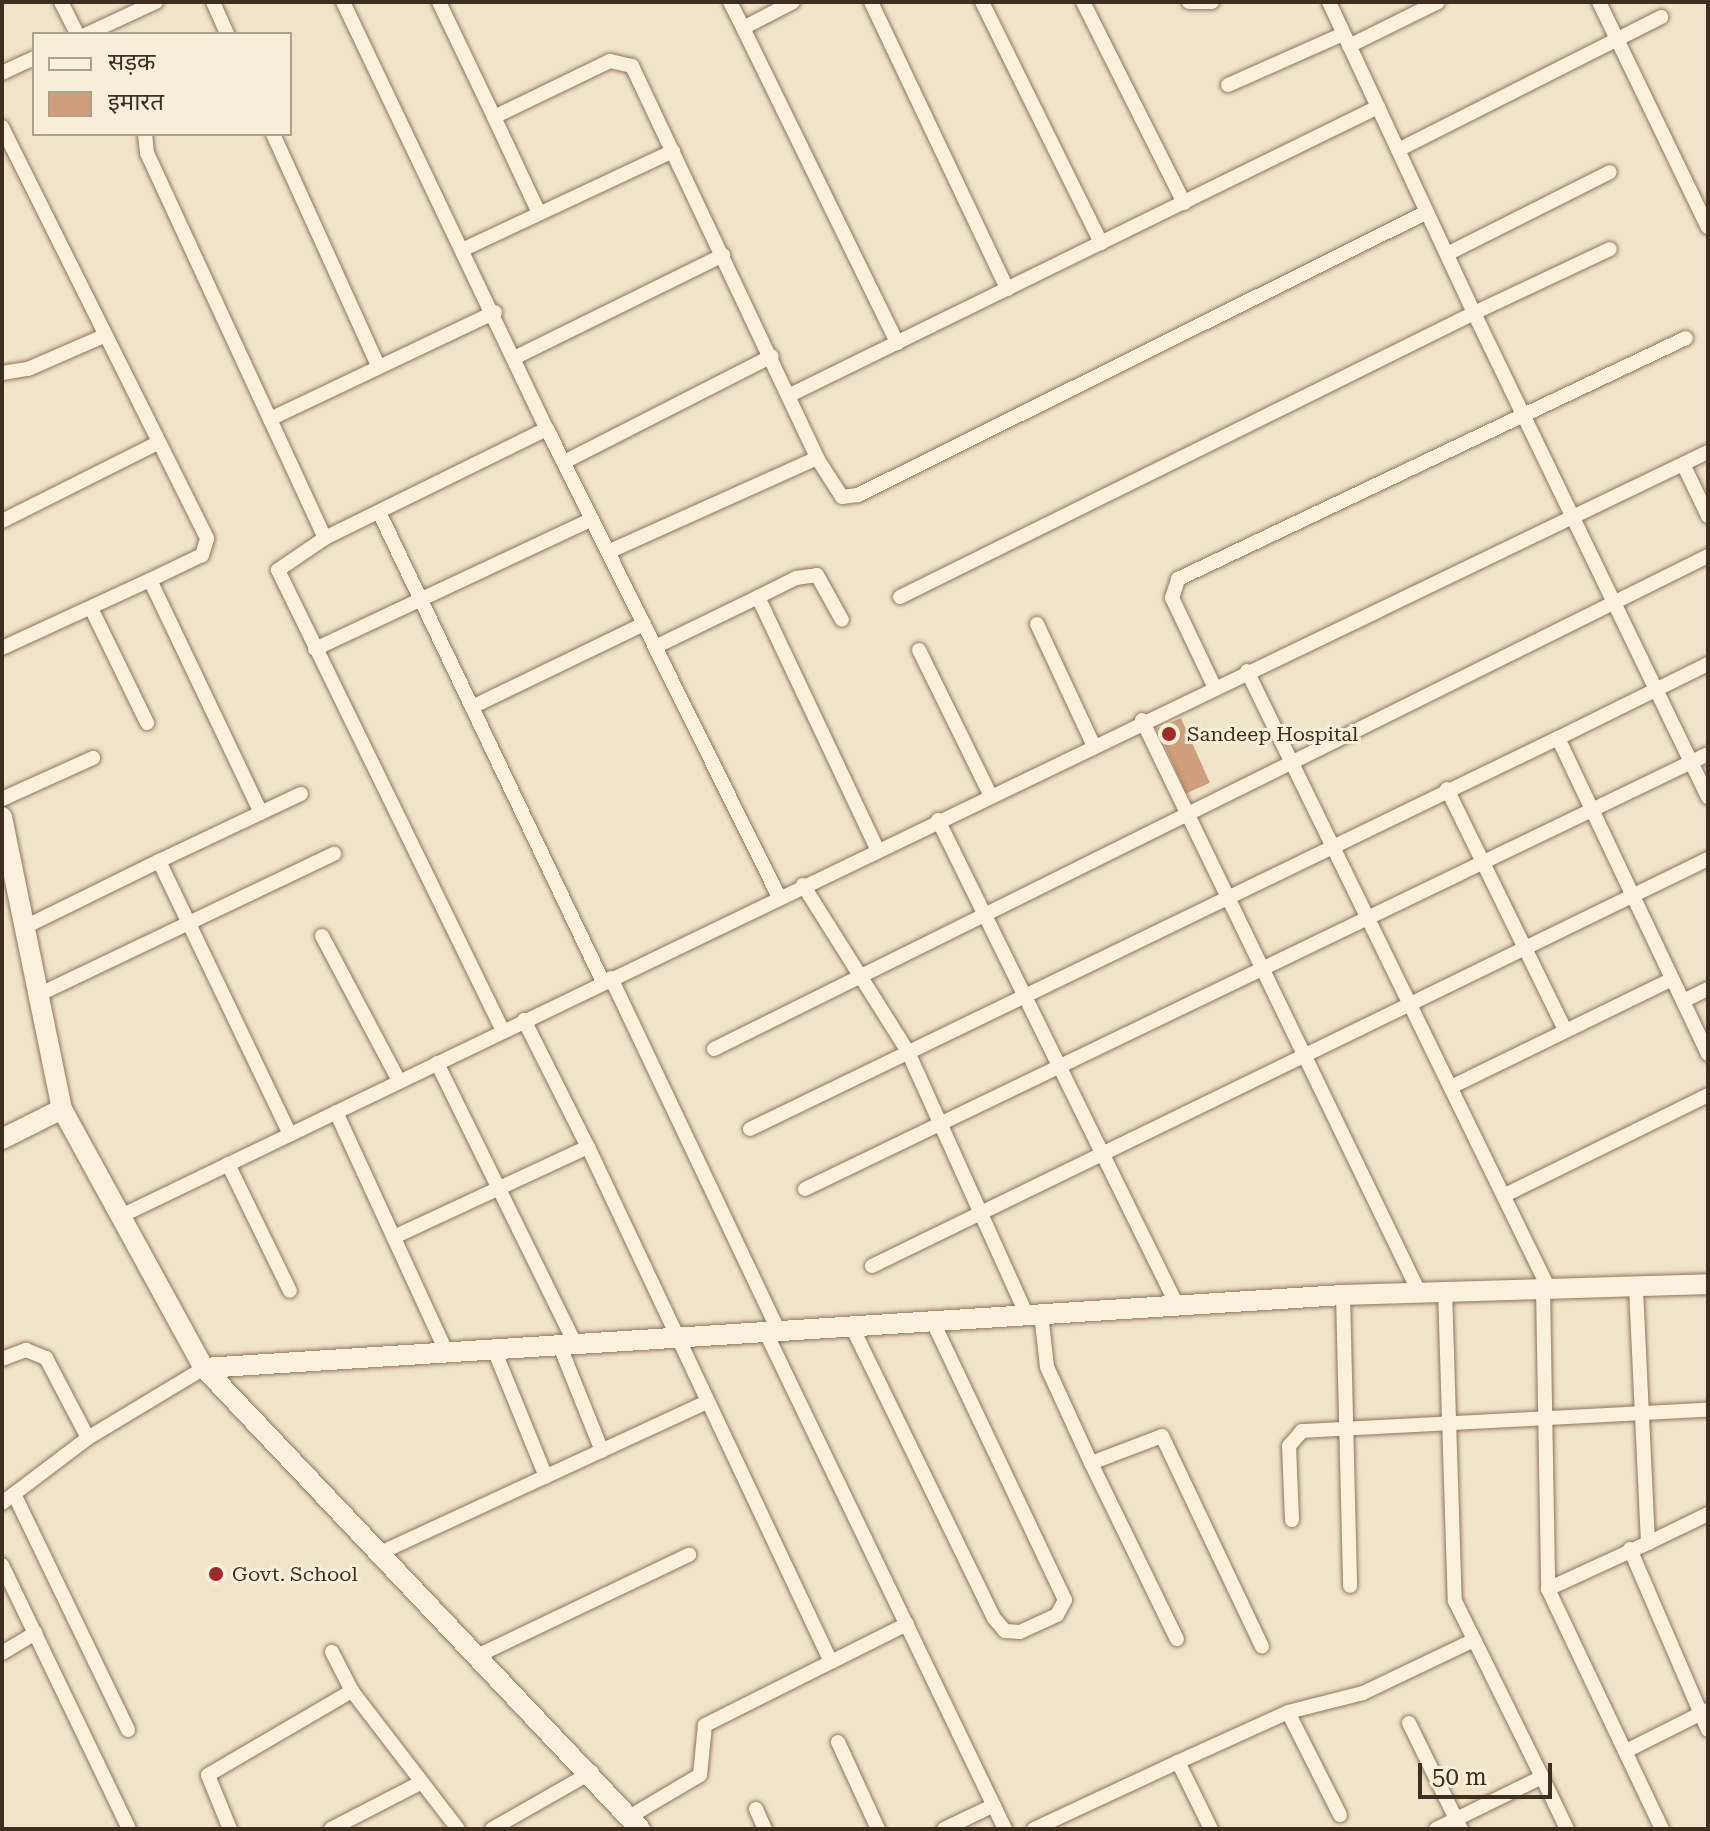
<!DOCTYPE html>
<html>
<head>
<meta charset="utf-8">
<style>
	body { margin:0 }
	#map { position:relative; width:1710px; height:1831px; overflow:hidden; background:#f0e4c8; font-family:"Roboto Serif","Noto Sans Devanagari",serif }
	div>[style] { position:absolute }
	.building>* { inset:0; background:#cf9f7d; transform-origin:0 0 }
	.roads { filter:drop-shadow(0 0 2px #8d765c) drop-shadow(0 0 2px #8d765c) }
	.street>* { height:14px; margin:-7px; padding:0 7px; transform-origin:7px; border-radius:7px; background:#faf1dc }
	.secondary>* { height:20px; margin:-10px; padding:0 10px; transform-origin:10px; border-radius:10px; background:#faf1dc }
	.dots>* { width:22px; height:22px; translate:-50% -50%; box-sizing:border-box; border:4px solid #f7eed8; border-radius:50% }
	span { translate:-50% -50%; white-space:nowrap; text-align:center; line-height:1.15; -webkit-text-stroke:6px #f7eed8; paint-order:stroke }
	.poi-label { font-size:20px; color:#3d2e20 }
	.left { translate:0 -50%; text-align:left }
	.frame { position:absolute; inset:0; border:4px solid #3d2e20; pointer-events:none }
	.legend { position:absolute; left:32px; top:32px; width:260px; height:104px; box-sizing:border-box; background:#f7eed8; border:2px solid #ada18e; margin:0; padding:10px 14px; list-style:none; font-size:24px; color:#3d2e20 }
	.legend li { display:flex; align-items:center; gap:16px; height:40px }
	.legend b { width:40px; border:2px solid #ada18e }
	.scale { position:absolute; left:1418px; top:1763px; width:134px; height:36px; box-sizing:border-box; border:4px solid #3d2e20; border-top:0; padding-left:10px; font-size:24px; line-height:28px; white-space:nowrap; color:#3d2e20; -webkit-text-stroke:6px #f7eed8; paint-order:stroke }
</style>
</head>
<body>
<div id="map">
	<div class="building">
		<div style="left:1181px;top:718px;width:71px;height:26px;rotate:66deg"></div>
	</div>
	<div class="roads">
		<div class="street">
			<div style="left:61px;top:2px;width:36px;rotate:63deg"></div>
			<div style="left:213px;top:2px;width:35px;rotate:66deg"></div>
			<div style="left:343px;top:2px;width:473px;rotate:64.5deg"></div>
			<div style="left:439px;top:2px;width:127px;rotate:64.4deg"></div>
			<div style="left:494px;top:117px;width:129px;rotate:-25.8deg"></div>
			<div style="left:610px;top:61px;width:23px;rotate:13deg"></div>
			<div style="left:632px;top:66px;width:433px;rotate:64.7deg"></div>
			<div style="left:817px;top:458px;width:46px;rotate:57.3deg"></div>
			<div style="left:842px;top:497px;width:16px;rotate:-7deg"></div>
			<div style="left:858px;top:495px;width:635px;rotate:-26.44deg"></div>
			<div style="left:730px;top:2px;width:29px;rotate:63deg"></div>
			<div style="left:793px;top:2px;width:56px;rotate:152.5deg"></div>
			<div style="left:743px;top:28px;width:351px;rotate:63.9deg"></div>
			<div style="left:871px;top:2px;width:318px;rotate:64.6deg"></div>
			<div style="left:982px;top:2px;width:269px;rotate:63.7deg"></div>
			<div style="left:1083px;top:2px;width:225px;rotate:63.3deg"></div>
			<div style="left:1189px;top:2px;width:23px"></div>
			<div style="left:1329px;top:2px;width:343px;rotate:65deg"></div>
			<div style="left:1474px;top:313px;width:150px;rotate:-25.2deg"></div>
			<div style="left:1599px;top:2px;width:250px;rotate:64.2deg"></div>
			<div style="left:87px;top:34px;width:76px;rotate:-24.9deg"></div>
			<div style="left:1349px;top:46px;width:99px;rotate:-26.3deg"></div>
			<div style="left:2px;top:73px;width:35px;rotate:-25deg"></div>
			<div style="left:1228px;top:85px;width:126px;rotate:-23.9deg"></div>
			<div style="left:494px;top:117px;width:106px;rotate:64.9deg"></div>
			<div style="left:2px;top:127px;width:460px;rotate:63.5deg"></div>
			<div style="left:207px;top:539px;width:17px;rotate:107deg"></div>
			<div style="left:202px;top:555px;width:58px;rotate:154.3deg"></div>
			<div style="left:145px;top:134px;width:19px;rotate:84deg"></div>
			<div style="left:147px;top:153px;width:424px;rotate:65.2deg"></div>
			<div style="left:273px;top:134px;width:255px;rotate:65.6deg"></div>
			<div style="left:1398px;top:150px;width:295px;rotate:-26.8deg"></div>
			<div style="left:464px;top:249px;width:231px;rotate:-25.1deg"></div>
			<div style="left:1447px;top:254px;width:182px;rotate:-26.7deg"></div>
			<div style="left:516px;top:357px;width:231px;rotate:-26.2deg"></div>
			<div style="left:2px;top:373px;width:26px;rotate:-9deg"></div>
			<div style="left:28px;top:369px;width:83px;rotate:-23.5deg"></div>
			<div style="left:790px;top:395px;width:655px;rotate:-26.1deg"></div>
			<div style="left:270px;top:419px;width:249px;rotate:-25.4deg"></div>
			<div style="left:564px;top:462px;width:233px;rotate:-27deg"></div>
			<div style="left:1683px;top:464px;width:58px;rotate:64.3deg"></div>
			<div style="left:379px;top:512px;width:521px;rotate:64.52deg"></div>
			<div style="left:2px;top:521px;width:174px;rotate:-26.6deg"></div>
			<div style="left:608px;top:552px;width:229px;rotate:-24.2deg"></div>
			<div style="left:758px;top:597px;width:42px;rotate:-26.6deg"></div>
			<div style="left:796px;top:578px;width:21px;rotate:-8deg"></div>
			<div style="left:817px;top:575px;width:51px;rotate:60.9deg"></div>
			<div style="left:900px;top:597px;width:640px;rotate:-26.32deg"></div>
			<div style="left:1474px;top:313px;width:538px;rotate:64.2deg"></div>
			<div style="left:91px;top:608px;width:128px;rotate:64deg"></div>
			<div style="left:1037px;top:624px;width:132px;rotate:65deg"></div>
			<div style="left:655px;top:647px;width:114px;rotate:-25.9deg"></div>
			<div style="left:758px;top:597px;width:279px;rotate:64.7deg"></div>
			<div style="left:2px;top:648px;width:163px;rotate:-24.7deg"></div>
			<div style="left:150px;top:580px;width:258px;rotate:64.5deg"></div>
			<div style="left:315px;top:649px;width:306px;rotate:-25.1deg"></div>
			<div style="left:919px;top:650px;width:161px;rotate:63.8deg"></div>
			<div style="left:1708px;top:664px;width:167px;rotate:153.7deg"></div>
			<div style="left:1558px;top:738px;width:350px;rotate:64.6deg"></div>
			<div style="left:1247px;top:671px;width:688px;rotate:63.96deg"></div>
			<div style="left:1214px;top:686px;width:98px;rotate:-115.5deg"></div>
			<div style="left:1172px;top:598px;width:20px;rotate:-72deg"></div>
			<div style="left:1178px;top:579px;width:562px;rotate:-25.38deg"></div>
			<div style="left:472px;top:707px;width:191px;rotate:-25.8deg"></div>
			<div style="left:1142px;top:720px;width:636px;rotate:64.16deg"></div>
			<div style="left:1447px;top:789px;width:268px;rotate:63.9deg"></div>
			<div style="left:2px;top:799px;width:100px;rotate:-24.3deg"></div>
			<div style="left:938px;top:820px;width:541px;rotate:63.77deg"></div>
			<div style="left:159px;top:861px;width:157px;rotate:-25.3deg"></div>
			<div style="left:803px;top:885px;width:197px;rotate:57.8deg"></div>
			<div style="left:908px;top:1052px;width:289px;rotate:65.7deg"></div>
			<div style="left:25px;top:927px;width:149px;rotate:-26.2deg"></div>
			<div style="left:159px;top:861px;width:303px;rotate:64.4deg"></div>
			<div style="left:322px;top:936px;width:164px;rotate:62deg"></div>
			<div style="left:611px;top:978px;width:392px;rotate:64.6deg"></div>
			<div style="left:40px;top:994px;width:326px;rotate:-25.5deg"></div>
			<div style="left:1683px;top:1001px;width:28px;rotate:-26deg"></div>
			<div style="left:524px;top:1020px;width:142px;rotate:63.3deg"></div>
			<div style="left:503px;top:1031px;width:513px;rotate:-116.02deg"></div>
			<div style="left:278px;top:570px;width:57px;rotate:-34.2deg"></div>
			<div style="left:325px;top:538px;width:247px;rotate:-26.2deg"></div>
			<div style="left:547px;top:429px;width:522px;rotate:63.63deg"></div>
			<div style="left:714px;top:1049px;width:1110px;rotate:-26.38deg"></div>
			<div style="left:437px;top:1063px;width:312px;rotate:63.8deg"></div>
			<div style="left:1453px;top:1086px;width:244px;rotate:-26deg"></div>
			<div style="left:336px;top:1112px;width:265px;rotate:65.3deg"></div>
			<div style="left:750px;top:1129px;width:898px;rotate:-25.82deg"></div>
			<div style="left:228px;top:1164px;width:141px;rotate:64deg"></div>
			<div style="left:805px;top:1189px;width:1002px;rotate:-25.72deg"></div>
			<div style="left:1505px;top:1195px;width:226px;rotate:-26.2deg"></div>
			<div style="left:121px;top:1216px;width:1761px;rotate:-25.71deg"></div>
			<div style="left:394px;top:1237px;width:214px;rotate:-24.9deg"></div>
			<div style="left:588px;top:1147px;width:569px;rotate:64.74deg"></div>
			<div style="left:831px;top:1662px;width:85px;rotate:-26.6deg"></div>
			<div style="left:872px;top:1266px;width:930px;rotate:-25.96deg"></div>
			<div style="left:1543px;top:1289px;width:300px;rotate:89deg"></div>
			<div style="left:1548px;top:1589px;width:110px;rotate:-24.7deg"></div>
			<div style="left:1648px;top:1543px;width:253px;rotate:-92.7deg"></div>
			<div style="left:1445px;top:1291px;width:310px;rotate:88.2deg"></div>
			<div style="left:1455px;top:1601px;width:196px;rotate:63.7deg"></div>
			<div style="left:1343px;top:1295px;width:291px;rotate:88.6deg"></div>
			<div style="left:1041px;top:1314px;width:53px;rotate:83.5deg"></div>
			<div style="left:1047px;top:1367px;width:106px;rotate:65.4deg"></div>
			<div style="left:1091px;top:1463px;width:76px;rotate:-20.8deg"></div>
			<div style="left:1162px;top:1436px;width:233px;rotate:64.6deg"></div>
			<div style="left:852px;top:1327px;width:324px;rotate:64deg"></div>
			<div style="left:994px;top:1618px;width:17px;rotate:50deg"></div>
			<div style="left:1005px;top:1631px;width:15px;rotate:4deg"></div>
			<div style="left:1020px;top:1632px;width:41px;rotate:-24.7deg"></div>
			<div style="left:1057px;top:1615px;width:17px;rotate:-62deg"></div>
			<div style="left:1065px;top:1600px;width:308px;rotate:-115.4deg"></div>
			<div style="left:766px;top:1333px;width:551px;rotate:64.27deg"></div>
			<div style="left:559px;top:1344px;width:115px;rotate:68.1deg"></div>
			<div style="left:493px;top:1347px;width:140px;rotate:67.8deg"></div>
			<div style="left:2px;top:1359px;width:26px;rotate:-21deg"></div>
			<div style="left:26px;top:1350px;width:22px;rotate:22deg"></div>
			<div style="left:46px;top:1358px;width:90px;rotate:62.3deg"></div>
			<div style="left:1091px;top:1463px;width:196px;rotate:64deg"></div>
			<div style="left:14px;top:1494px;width:262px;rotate:64.2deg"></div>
			<div style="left:2px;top:1503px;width:108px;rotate:-37.1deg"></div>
			<div style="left:88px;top:1438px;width:135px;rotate:-31.1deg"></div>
			<div style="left:1292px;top:1520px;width:74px;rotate:-92.3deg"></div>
			<div style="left:1289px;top:1446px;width:20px;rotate:-49deg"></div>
			<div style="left:1302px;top:1431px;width:407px;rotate:-3deg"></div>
			<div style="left:1648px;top:1543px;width:67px;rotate:-25.8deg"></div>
			<div style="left:1630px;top:1549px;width:197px;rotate:66.7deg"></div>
			<div style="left:380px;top:1553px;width:358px;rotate:-24.8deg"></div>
			<div style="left:2px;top:1565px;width:293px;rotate:64.3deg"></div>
			<div style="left:1548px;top:1589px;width:266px;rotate:64.6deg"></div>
			<div style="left:2px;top:1653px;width:39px;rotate:-31deg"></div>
			<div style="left:479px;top:1655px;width:233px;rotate:-25.5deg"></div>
			<div style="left:352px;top:1691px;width:174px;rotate:52.5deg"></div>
			<div style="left:1409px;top:1723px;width:118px;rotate:63.9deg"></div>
			<div style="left:838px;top:1742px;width:96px;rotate:65.3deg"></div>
			<div style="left:1626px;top:1751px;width:92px;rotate:-26.6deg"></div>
			<div style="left:756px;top:1809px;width:22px;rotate:66deg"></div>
			<div style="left:1340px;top:1815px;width:115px;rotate:-116.8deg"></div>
			<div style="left:1288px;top:1712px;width:77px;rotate:-14.2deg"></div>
			<div style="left:1363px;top:1693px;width:123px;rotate:-25.5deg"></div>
			<div style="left:629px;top:1817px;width:82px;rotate:-30.6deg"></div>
			<div style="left:700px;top:1775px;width:50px;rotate:-84.3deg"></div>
			<div style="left:705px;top:1725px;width:141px;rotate:-26.6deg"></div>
			<div style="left:230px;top:1829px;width:58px;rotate:-112.2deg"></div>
			<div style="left:208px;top:1775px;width:167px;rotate:-30.3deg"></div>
			<div style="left:352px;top:1691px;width:44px;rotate:-117.1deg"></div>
			<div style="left:331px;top:1829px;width:98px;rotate:-27.3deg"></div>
			<div style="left:492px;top:1829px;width:115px;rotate:-29.7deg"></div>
			<div style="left:944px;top:1829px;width:55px;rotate:-25.6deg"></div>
			<div style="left:1034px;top:1829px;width:159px;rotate:-25deg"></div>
			<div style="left:1211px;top:1829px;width:75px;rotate:-116.2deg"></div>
			<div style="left:1178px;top:1762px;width:121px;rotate:-24.4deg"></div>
			<div style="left:1436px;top:1829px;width:118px;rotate:-26.1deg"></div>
			<div style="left:1542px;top:1777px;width:58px;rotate:64.3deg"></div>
		</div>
		<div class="secondary">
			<div style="left:2px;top:817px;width:298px;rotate:78.4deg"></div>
			<div style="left:62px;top:1109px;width:295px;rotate:61.3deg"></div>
			<div style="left:204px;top:1368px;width:635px;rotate:46.6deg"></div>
			<div style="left:2px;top:1139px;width:67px;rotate:-26.6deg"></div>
			<div style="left:204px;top:1368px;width:1141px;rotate:-3.67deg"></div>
			<div style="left:1343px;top:1295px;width:365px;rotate:-1.7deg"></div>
		</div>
	</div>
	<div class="dots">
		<div style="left:1169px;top:734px;background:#9e2a2b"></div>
		<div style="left:216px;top:1574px;background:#9e2a2b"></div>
	</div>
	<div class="poi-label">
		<span class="left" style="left:1187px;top:734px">Sandeep Hospital</span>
		<span class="left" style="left:232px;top:1574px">Govt. School</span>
	</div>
	<div class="frame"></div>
	<ul class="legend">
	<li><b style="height:10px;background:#faf1dc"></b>सड़क</li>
	<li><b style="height:22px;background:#cf9f7d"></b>इमारत</li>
	</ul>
	<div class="scale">50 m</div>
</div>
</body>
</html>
